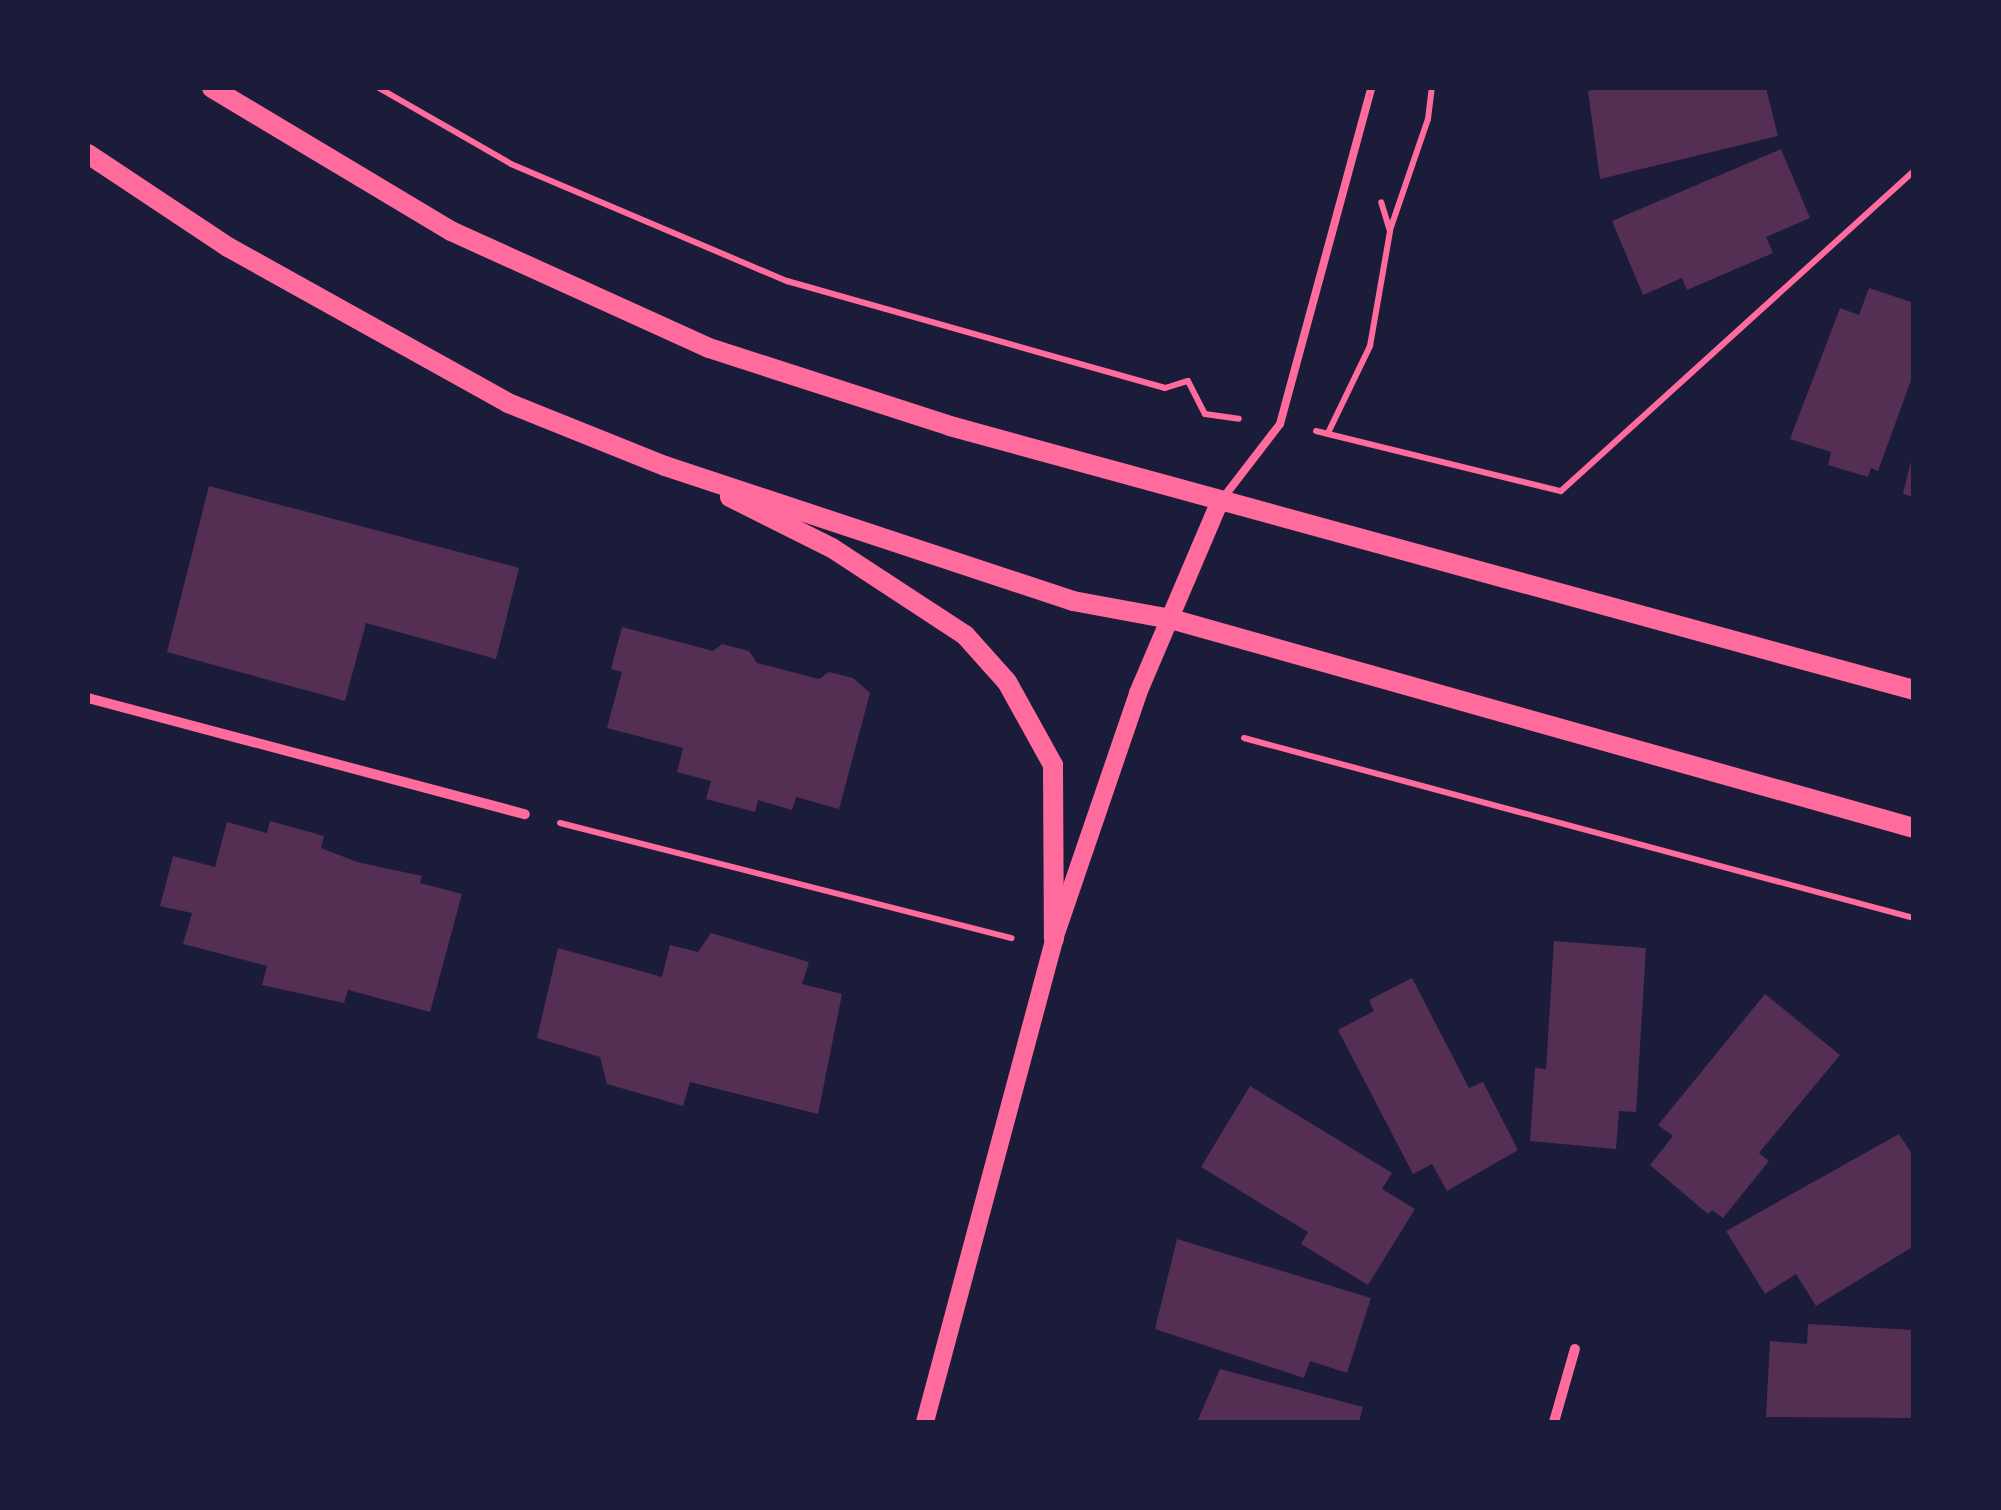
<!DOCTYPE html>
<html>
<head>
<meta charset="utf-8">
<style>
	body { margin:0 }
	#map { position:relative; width:2001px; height:1510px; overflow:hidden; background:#1b1b3a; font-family:"PT Sans",sans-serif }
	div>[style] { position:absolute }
	.building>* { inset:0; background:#542f53 }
	.path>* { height:6px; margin:-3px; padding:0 3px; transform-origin:3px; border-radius:3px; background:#ff6b9d }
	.service>* { height:8px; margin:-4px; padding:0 4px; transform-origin:4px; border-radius:4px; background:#ff6b9d }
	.minor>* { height:10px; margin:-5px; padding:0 5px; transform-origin:5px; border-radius:5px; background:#ff6b9d }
	.tertiary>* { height:18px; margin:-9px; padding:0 9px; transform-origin:9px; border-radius:9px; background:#ff6b9d }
	.secondary>* { height:20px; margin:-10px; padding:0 10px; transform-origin:10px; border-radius:10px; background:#ff6b9d }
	span { translate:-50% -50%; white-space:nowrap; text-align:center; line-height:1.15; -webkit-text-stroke:9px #1b1b3a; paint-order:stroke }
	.frame { position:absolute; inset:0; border:90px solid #1b1b3a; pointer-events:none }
</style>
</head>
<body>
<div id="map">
	<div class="building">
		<div style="clip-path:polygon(1602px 88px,1766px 88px,1778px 136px,1600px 179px,1588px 91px)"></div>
		<div style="clip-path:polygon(1781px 149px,1810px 218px,1766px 237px,1773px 253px,1687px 290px,1682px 278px,1643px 295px,1612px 221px)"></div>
		<div style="clip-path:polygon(1869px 288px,1914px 303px,1914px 372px,1878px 471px,1871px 468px,1868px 477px,1828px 465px,1831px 452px,1790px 439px,1840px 308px,1859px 315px)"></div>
		<div style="clip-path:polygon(1912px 457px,1914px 457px,1914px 497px,1903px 494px)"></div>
		<div style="clip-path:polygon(209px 486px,519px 568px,496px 659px,366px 623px,345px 701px,167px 652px)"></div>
		<div style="clip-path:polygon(622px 627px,713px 651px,722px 644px,749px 651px,757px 663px,819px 679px,829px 672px,853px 678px,870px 693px,839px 809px,796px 797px,792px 810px,758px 800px,755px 812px,706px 799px,711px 781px,677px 772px,683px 748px,607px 728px,622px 672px,611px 669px)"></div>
		<div style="clip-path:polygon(270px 821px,324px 836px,321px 848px,357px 862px,422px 876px,420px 883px,462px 894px,430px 1012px,348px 990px,344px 1003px,262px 985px,267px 966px,183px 944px,192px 913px,160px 906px,173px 856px,215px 867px,227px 822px,267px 833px)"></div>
		<div style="clip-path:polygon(711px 933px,809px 962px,802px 984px,842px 994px,818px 1114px,690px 1082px,683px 1106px,607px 1084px,600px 1057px,537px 1038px,558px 948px,662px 977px,670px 945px,698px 952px)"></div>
		<div style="clip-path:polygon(1554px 941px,1646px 948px,1636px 1112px,1619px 1111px,1616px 1149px,1530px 1141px,1535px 1068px,1546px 1069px)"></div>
		<div style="clip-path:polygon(1412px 978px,1469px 1088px,1483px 1082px,1518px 1150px,1447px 1191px,1432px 1164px,1413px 1174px,1338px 1030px,1374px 1011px,1369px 1000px)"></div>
		<div style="clip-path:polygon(1765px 994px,1840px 1055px,1759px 1153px,1769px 1161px,1723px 1218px,1712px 1210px,1708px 1214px,1650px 1165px,1673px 1136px,1658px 1125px)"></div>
		<div style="clip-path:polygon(1250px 1086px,1392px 1173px,1382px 1189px,1415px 1209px,1368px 1285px,1301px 1244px,1308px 1232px,1201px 1167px)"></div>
		<div style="clip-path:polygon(1899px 1134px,1914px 1157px,1914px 1246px,1816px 1306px,1796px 1274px,1765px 1294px,1726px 1231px)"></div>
		<div style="clip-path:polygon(1177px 1239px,1371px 1298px,1347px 1373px,1310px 1361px,1304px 1378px,1155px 1329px)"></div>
		<div style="clip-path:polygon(1808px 1324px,1914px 1330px,1914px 1418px,1766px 1417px,1770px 1341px,1807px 1344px)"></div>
		<div style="clip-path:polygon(1220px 1369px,1363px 1407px,1359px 1422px,1197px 1422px)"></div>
	</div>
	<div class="path">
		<div style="left:379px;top:88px;width:152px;rotate:29.9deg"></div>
		<div style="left:511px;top:164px;width:300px;rotate:23deg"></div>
		<div style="left:787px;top:281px;width:393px;rotate:15.8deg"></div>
		<div style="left:1165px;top:388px;width:24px;rotate:-17deg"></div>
		<div style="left:1188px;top:381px;width:37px;rotate:63deg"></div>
		<div style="left:1205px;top:414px;width:34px;rotate:8deg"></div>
		<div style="left:1390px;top:230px;width:117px;rotate:-71.1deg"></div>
		<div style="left:1428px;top:119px;width:31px;rotate:-83deg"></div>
		<div style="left:1316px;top:431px;width:252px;rotate:13.8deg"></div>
		<div style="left:1561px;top:491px;width:476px;rotate:-42.2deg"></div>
		<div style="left:1328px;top:433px;width:97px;rotate:-64.2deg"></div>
		<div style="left:1370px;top:346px;width:117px;rotate:-80.1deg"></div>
		<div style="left:1390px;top:231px;width:30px;rotate:-107deg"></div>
		<div style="left:1244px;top:738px;width:694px;rotate:15.04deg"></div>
		<div style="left:560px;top:823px;width:466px;rotate:14.3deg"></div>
	</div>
	<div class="service">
		<div style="left:1223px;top:498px;width:93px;rotate:-52.4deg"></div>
		<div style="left:1280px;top:424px;width:348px;rotate:-74.8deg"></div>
	</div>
	<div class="minor">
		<div style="left:88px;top:698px;width:452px;rotate:14.9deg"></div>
		<div style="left:1554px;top:1422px;width:76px;rotate:-74deg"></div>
	</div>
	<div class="tertiary">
		<div style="left:925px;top:1422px;width:500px;rotate:-75deg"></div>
		<div style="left:1054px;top:939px;width:260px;rotate:-71.1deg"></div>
		<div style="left:1138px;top:693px;width:209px;rotate:-66.9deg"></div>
	</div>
	<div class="secondary">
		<div style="left:212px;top:88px;width:279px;rotate:30.9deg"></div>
		<div style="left:451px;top:231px;width:283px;rotate:24.4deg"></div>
		<div style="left:709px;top:348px;width:253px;rotate:17.9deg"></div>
		<div style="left:950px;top:426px;width:999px;rotate:15.32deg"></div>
		<div style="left:88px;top:154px;width:168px;rotate:33.6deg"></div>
		<div style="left:228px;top:247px;width:321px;rotate:29.1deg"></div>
		<div style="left:508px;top:403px;width:169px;rotate:21.9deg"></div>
		<div style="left:665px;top:466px;width:430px;rotate:18.3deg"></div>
		<div style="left:1073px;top:601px;width:100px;rotate:10.4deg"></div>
		<div style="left:1171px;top:619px;width:772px;rotate:15.71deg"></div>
		<div style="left:730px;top:497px;width:114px;rotate:26.6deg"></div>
		<div style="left:832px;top:548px;width:159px;rotate:33.2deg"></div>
		<div style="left:965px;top:635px;width:63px;rotate:48.2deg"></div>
		<div style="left:1007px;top:682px;width:95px;rotate:61deg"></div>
		<div style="left:1053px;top:765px;width:174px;rotate:89.7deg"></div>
	</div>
	<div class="frame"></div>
</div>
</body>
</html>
